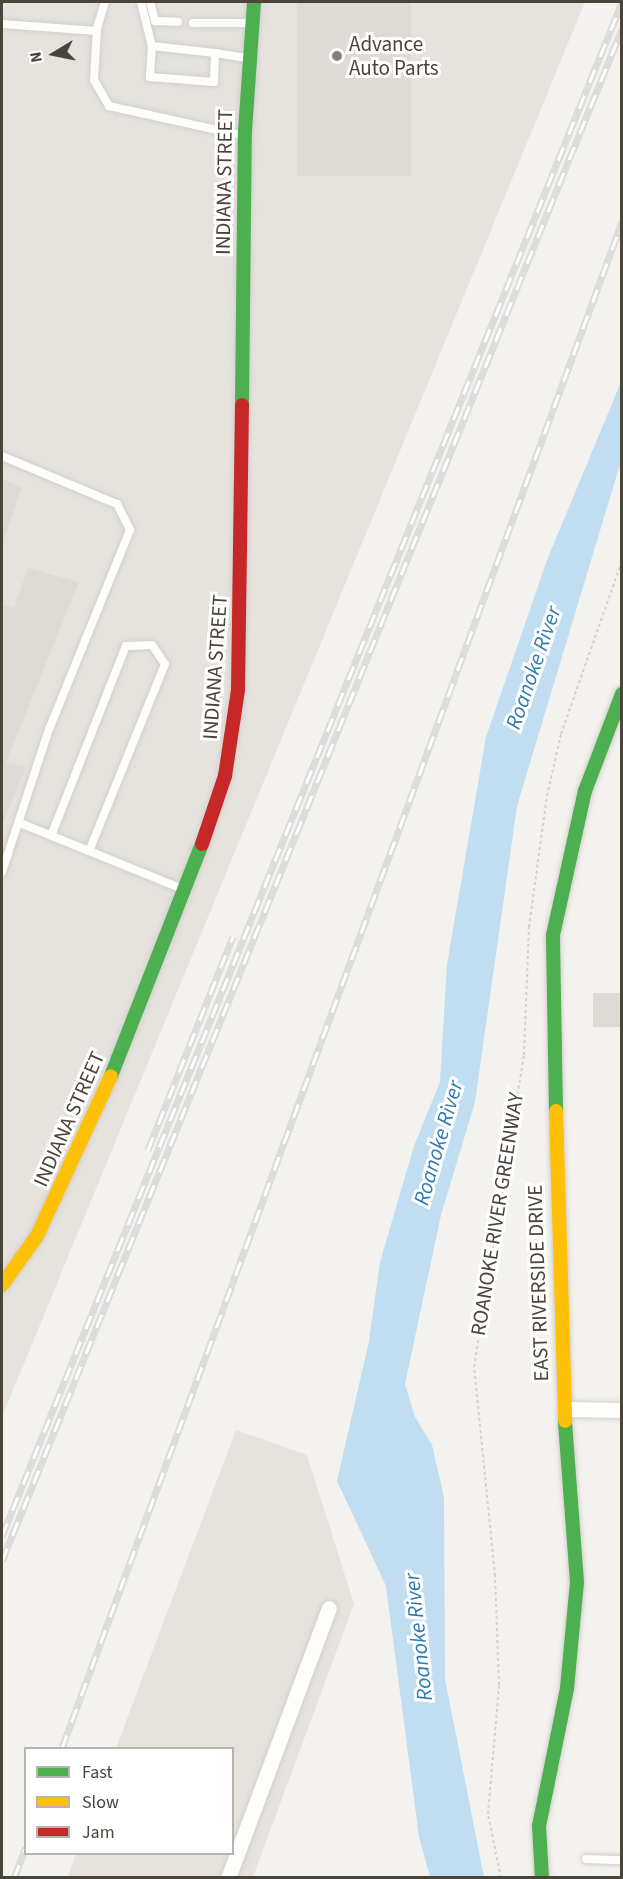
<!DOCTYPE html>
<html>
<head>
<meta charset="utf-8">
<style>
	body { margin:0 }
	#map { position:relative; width:623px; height:1879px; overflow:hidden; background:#f4f2ee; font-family:"Source Sans 3",sans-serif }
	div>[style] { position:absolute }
	.industrial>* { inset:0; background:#e6e2de }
	.water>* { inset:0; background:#c0ddf1 }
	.building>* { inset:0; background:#dedbd6; transform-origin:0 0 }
	.path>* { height:2px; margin-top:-1px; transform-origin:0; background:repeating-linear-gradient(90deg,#d3d2cc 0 3px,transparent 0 6px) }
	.roads { filter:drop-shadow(0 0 2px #d2d0cb) drop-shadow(0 0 2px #d2d0cb) }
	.lane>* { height:8px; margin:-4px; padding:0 4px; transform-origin:4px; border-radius:4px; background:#fdfdfc }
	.street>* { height:15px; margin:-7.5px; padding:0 7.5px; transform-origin:7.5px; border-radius:7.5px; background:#fdfdfc }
	.fast>* { height:14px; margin:-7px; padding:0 7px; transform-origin:7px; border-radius:7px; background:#4caf50 }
	.slow>* { height:14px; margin:-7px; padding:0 7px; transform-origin:7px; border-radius:7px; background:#ffc107 }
	.jam>* { height:14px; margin:-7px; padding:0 7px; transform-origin:7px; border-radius:7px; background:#c62828 }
	.rail>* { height:7px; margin-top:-3.5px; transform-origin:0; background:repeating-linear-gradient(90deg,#fff 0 14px,#dbdbda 0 28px); box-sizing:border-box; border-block:2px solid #dbdbda }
	.dots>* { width:16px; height:16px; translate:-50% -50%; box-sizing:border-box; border:3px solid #fff; border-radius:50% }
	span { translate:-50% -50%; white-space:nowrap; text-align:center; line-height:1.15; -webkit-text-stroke:6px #fff; paint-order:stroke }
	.poi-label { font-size:21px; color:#4b4439 }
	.left { translate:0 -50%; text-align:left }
	.street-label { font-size:21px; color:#4b4439 }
	.water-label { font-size:22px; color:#2e7ab2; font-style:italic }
	.frame { position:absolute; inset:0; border:3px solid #4b4439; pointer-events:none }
	.legend { position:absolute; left:24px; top:1747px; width:210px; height:108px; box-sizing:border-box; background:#fff; border:2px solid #b7b4b0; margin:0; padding:8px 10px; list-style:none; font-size:18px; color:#4b4439 }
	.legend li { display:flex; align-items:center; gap:12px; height:30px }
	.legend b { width:30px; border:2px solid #b7b4b0 }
	.north { position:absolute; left:24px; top:24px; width:60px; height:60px; -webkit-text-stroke:4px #fff; paint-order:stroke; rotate:260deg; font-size:16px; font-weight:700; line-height:24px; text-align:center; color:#4b4439 }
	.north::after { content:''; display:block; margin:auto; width:21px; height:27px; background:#4b4439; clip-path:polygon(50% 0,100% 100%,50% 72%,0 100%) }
</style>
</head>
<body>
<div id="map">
	<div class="industrial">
		<div style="clip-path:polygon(2px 2px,585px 2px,2px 1417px)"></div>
		<div style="clip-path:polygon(236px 1430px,307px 1455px,354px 1604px,253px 1877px,67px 1878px,76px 1854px,232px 1854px,232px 1748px,116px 1748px)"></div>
	</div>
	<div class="water">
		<div style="clip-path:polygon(621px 382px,621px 461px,517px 806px,475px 1102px,441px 1215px,405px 1384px,415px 1417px,432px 1445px,444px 1497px,445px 1679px,484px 1877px,430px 1877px,419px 1837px,386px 1586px,337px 1481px,369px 1341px,380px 1262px,414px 1146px,440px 1082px,447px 964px,486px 737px,547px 560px)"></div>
	</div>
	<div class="building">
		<div style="left:297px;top:2px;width:114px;height:174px"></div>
		<div style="clip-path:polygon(2px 479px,22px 487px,3px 541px,2px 540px)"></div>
		<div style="clip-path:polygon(28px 568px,79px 582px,6px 762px,26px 767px,2px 826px,2px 604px,14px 608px)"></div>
		<div style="left:593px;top:993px;width:28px;height:34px"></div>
	</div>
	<div class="path">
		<div style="left:501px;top:1878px;width:65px;rotate:-101.5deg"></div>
		<div style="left:488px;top:1814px;width:129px;rotate:-85.1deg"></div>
		<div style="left:499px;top:1685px;width:109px;rotate:-92.1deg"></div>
		<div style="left:495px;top:1576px;width:210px;rotate:-95.7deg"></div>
		<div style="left:474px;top:1367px;width:316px;rotate:-80.9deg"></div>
		<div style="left:524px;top:1055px;width:128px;rotate:-87.8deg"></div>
		<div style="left:529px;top:927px;width:132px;rotate:-82.2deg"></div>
		<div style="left:547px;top:796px;width:64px;rotate:-77.3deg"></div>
		<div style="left:561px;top:734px;width:183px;rotate:-70.6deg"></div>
	</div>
	<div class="roads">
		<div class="lane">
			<div style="left:105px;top:2px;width:28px;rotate:107deg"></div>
			<div style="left:97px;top:29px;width:51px;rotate:93.4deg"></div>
			<div style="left:94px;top:80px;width:30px;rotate:60deg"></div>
			<div style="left:109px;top:106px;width:138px;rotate:12.5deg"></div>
			<div style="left:141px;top:2px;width:45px;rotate:76deg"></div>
			<div style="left:152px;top:46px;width:31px;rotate:94deg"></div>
			<div style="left:150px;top:77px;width:64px;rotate:4.5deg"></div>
			<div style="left:214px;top:82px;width:29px;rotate:-88deg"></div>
			<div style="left:215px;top:53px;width:32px;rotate:9deg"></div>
			<div style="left:150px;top:2px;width:20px;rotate:75deg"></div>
			<div style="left:155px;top:21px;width:23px;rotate:2deg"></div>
			<div style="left:193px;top:23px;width:58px"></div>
			<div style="left:2px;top:24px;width:95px;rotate:4.2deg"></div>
			<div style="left:152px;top:46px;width:63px;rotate:6.3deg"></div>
			<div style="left:2px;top:456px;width:125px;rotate:22.7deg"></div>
			<div style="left:117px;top:504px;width:29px;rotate:63deg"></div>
			<div style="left:130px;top:530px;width:215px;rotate:112.1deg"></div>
			<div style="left:49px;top:729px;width:151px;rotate:108.2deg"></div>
			<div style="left:20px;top:823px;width:178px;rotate:22.1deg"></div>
			<div style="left:51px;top:836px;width:204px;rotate:-68.5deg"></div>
			<div style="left:126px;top:646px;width:26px;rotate:-2deg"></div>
			<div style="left:152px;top:645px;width:23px;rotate:56deg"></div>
			<div style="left:165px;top:664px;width:202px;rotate:112.1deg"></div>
			<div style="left:586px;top:1859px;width:36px;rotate:2deg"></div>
		</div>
		<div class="street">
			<div style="left:565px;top:1409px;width:57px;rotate:1deg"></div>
			<div style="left:228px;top:1878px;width:288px;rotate:-69.5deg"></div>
		</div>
		<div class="fast">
			<div style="left:242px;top:405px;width:274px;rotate:-89.4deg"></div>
			<div style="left:245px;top:131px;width:129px;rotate:-86deg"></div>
			<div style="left:111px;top:1076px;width:249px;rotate:-68.6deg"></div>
			<div style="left:556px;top:1111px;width:176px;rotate:-91deg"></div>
			<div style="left:553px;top:935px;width:148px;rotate:-77.5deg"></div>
			<div style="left:585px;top:791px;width:104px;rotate:-69.1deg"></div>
			<div style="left:542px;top:1878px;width:52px;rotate:-93.3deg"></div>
			<div style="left:539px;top:1826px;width:141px;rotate:-78.5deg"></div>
			<div style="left:567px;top:1688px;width:106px;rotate:-84.6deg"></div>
			<div style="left:577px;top:1582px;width:161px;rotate:-94.3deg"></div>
		</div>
		<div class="slow">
			<div style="left:556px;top:1111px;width:310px;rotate:88.3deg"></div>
			<div style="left:2px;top:1285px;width:60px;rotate:-54.5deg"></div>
			<div style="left:37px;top:1236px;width:176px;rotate:-65.2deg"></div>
		</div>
		<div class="jam">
			<div style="left:202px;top:844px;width:72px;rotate:-71.3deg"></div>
			<div style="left:225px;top:776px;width:87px;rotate:-81.4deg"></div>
			<div style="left:238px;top:690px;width:285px;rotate:-89.2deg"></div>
		</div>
	</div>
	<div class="rail">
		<div style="left:148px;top:1150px;width:230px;rotate:-68.3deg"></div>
		<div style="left:2px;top:1536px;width:1655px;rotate:-67.99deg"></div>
		<div style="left:2px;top:1561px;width:1653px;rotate:-67.97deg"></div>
		<div style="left:62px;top:1748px;width:1626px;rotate:-69.85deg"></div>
		<div style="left:14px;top:1878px;width:33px;rotate:-69deg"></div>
	</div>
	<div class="dots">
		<div style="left:337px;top:56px;background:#868178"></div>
	</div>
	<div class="poi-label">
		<span class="left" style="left:349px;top:56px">Advance<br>Auto Parts</span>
	</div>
	<div class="street-label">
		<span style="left:224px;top:182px;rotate:-89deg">INDIANA STREET</span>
		<span style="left:215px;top:667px;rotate:-86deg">INDIANA STREET</span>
		<span style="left:69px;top:1119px;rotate:-66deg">INDIANA STREET</span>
		<span style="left:497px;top:1214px;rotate:-81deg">ROANOKE RIVER GREENWAY</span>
		<span style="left:538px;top:1283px;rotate:-92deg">EAST RIVERSIDE DRIVE</span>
	</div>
	<div class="water-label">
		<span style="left:534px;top:668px;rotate:-71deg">Roanoke River</span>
		<span style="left:439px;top:1143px;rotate:-74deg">Roanoke River</span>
		<span style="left:419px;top:1637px;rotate:-96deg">Roanoke River</span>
	</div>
	<div class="frame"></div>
	<ul class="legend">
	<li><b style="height:8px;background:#4caf50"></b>Fast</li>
	<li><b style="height:8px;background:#ffc107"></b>Slow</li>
	<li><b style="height:8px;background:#c62828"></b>Jam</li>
	</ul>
	<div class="north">N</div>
</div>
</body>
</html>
